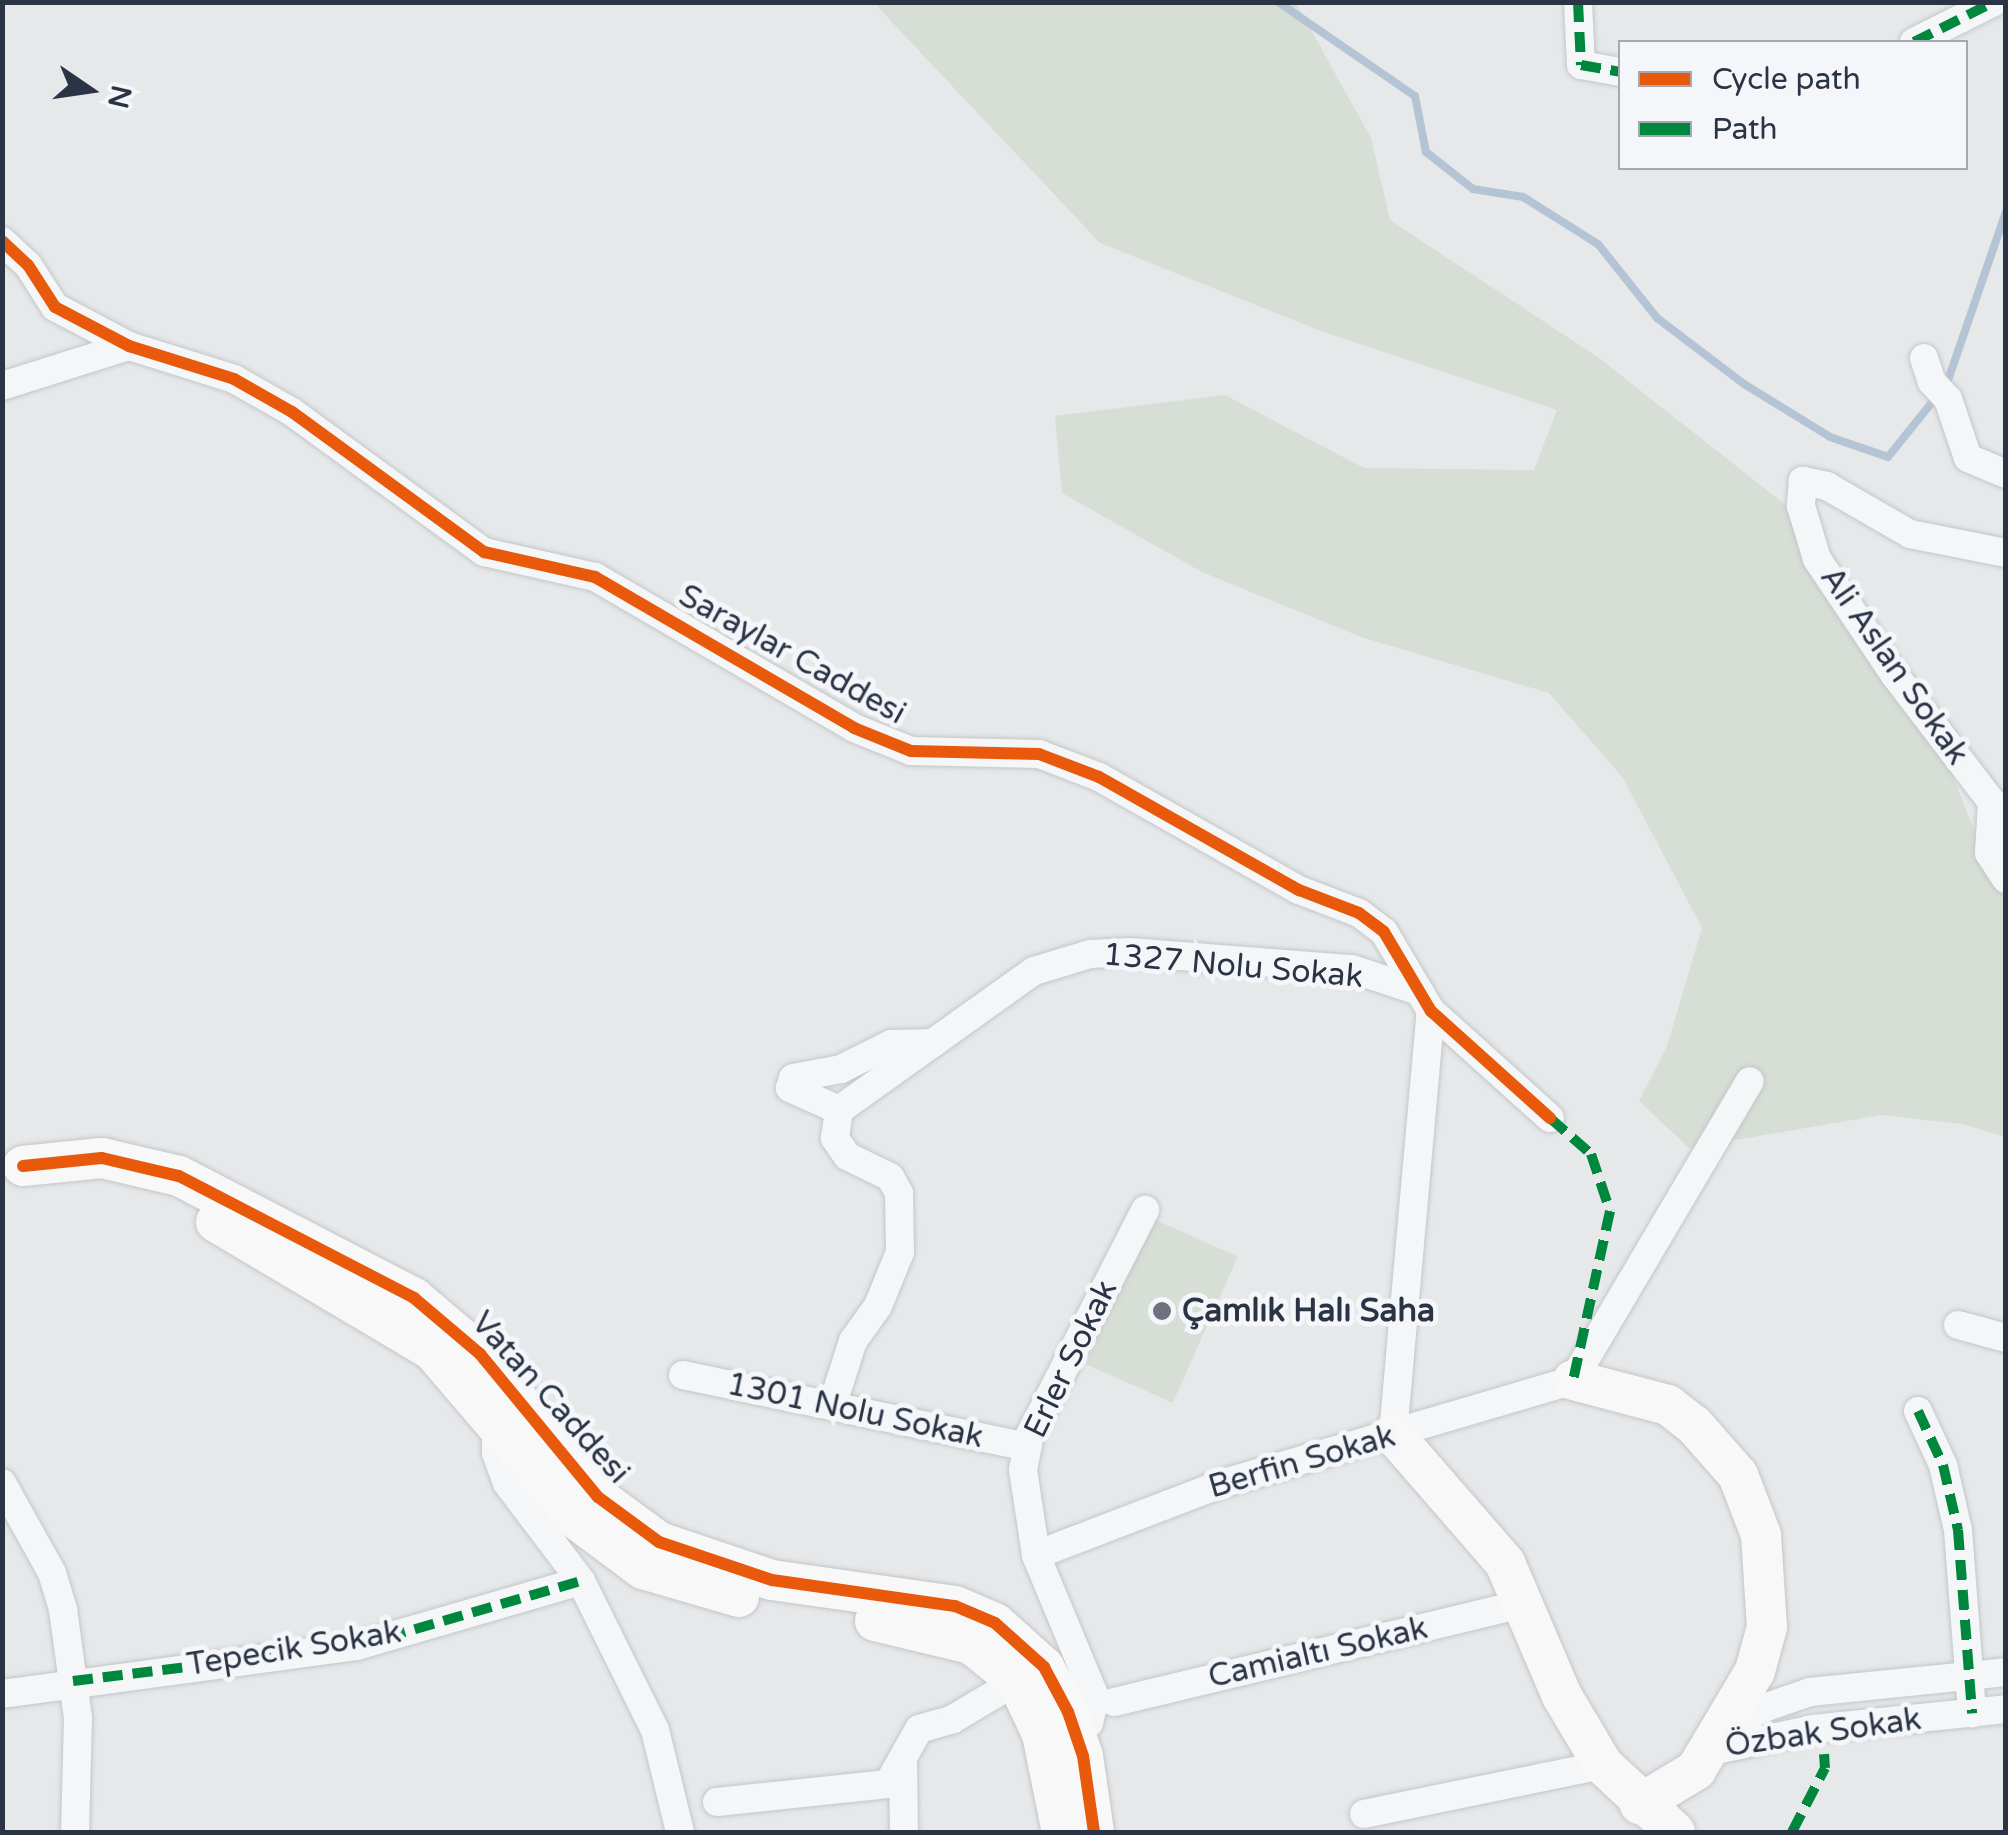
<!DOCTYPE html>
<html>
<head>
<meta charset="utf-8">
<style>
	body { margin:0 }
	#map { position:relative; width:2008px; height:1835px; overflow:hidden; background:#e6e8ea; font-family:"Varela Round",sans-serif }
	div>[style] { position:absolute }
	.green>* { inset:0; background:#d6ded6; transform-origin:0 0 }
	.stream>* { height:8px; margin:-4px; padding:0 4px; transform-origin:4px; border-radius:4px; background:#b4c4d5 }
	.roads { filter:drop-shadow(0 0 2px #c4c6c8) drop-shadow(0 0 2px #c4c6c8) }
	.street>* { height:28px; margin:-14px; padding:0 14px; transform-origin:14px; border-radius:14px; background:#f5f6f7 }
	.secondary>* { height:40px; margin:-20px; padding:0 20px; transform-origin:20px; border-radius:20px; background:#f8f8f8 }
	.quiet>* { height:10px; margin-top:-5px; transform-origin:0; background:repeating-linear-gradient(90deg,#00873e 0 20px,transparent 0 30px) }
	.cycleway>* { height:12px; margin:-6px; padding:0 6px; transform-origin:6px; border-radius:6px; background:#e8590c }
	.dots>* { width:28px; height:28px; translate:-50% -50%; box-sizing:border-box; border:5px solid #f4f6f9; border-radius:50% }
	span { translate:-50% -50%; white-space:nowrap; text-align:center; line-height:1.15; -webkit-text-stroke:10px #f4f6f9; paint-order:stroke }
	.street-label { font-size:32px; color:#2b3445 }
	.poi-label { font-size:32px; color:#2b3445; font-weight:700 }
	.left { translate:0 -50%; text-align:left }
	.frame { position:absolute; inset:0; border:5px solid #2b3445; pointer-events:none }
	.legend { position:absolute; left:1618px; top:40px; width:350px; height:130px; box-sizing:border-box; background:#f4f6f9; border:2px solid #a4a8b1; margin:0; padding:12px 18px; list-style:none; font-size:30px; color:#2b3445 }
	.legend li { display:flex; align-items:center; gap:20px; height:50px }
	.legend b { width:50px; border:2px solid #a4a8b1 }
	.north { position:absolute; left:40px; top:40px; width:100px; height:100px; -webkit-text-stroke:8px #f4f6f9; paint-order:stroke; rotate:103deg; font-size:28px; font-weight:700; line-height:40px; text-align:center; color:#2b3445 }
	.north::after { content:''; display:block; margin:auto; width:35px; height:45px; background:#2b3445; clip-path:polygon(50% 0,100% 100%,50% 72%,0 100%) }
</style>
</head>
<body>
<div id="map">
	<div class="green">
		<div style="clip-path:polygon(874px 3px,1296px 3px,1371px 138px,1390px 220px,1599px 358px,1801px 517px,1931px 721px,1987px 863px,2005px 890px,2005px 1137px,1963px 1124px,1881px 1115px,1689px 1148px,1639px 1101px,1667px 1046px,1702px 928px,1623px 778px,1549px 693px,1361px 637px,1202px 572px,1062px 493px,1055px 416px,1225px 395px,1364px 468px,1534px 470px,1557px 410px,1321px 331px,1100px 243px)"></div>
		<div style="left:1151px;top:1218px;width:95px;height:160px;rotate:24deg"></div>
	</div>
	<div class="stream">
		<div style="left:1278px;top:2px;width:166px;rotate:34.5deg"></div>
		<div style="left:1415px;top:96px;width:57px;rotate:78.9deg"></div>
		<div style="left:1426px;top:152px;width:60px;rotate:38.2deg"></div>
		<div style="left:1473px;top:189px;width:51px;rotate:9.1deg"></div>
		<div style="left:1523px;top:197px;width:89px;rotate:32.1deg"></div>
		<div style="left:1598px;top:244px;width:95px;rotate:51.4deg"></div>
		<div style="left:1657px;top:318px;width:109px;rotate:37.2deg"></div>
		<div style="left:1744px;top:384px;width:101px;rotate:31.6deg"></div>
		<div style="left:1830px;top:437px;width:61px;rotate:19deg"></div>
		<div style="left:1888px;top:457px;width:78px;rotate:-51.2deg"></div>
		<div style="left:1946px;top:386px;width:184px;rotate:-71deg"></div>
	</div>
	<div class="roads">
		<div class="street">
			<div style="left:1578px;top:2px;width:63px;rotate:87.3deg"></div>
			<div style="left:1581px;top:65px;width:40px;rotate:10deg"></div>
			<div style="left:1914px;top:42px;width:89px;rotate:-26.6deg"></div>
			<div style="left:2px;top:241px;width:35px;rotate:43deg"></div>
			<div style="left:28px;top:265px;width:50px;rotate:57.3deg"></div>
			<div style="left:55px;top:307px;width:84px;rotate:27.8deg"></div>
			<div style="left:129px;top:346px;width:110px;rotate:17.4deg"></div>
			<div style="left:234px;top:379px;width:67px;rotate:29.6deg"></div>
			<div style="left:292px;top:412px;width:238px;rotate:36.1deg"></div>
			<div style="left:484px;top:552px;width:114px;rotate:12.7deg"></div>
			<div style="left:595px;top:577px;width:300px;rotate:30.2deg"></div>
			<div style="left:854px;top:728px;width:61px;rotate:22deg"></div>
			<div style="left:911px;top:751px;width:128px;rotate:1.3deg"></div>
			<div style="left:1039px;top:754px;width:64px;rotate:21deg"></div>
			<div style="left:1099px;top:777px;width:230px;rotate:29.5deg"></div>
			<div style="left:1299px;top:890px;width:64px;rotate:21deg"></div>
			<div style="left:1359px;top:913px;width:31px;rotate:37deg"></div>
			<div style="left:1384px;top:932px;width:92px;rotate:59.3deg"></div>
			<div style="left:1431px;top:1011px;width:160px;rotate:42deg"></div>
			<div style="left:1924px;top:358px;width:25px;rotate:72deg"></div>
			<div style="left:1932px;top:382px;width:23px;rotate:47deg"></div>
			<div style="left:1948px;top:399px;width:62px;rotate:71.3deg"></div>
			<div style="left:1968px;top:458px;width:41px;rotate:22.8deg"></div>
			<div style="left:2px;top:386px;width:133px;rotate:-17.5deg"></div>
			<div style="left:2006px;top:553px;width:98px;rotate:-168.8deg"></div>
			<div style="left:1910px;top:534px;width:96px;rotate:-150deg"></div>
			<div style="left:1827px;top:486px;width:25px;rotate:-168deg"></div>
			<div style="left:1803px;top:481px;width:25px;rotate:95deg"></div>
			<div style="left:1801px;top:506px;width:55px;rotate:73.2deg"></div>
			<div style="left:1817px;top:559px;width:138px;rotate:56.2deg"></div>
			<div style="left:1894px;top:674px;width:161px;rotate:52.6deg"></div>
			<div style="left:1992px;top:802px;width:51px;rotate:93.4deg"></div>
			<div style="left:1989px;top:853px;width:31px;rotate:57deg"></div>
			<div style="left:839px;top:1110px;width:54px;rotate:-155.8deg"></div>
			<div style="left:790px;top:1088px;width:10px;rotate:-73deg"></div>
			<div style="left:793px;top:1078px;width:49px;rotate:-10.6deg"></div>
			<div style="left:841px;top:1069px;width:56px;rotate:-26.6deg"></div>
			<div style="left:891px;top:1044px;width:42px;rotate:-1.4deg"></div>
			<div style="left:1958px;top:1325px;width:50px;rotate:15.2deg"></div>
			<div style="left:683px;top:1375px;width:352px;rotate:11.8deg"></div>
			<div style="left:832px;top:1406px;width:68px;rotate:-72.1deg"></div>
			<div style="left:853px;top:1341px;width:43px;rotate:-54.5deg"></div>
			<div style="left:878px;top:1306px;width:58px;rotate:-67.8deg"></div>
			<div style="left:900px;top:1252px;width:59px;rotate:-91deg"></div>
			<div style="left:899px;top:1193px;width:18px;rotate:-119deg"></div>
			<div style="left:890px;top:1177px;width:48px;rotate:-154deg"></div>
			<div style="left:847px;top:1156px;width:22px;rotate:-124deg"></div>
			<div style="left:835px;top:1138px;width:28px;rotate:-82deg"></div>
			<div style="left:839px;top:1110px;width:239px;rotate:-35.5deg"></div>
			<div style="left:1034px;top:971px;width:59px;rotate:-16.9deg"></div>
			<div style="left:1090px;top:954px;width:39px;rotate:-3deg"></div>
			<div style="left:1129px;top:952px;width:224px;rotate:4.4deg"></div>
			<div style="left:1352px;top:969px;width:71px;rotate:18.2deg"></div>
			<div style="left:1918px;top:1411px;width:60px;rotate:65.2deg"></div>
			<div style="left:1943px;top:1465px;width:67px;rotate:77deg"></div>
			<div style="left:1958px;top:1530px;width:184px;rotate:85.6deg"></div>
			<div style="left:496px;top:1426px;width:27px;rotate:90deg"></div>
			<div style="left:496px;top:1453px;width:32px;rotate:70deg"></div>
			<div style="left:507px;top:1483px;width:123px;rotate:52.9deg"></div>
			<div style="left:581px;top:1581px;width:166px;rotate:63.6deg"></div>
			<div style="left:655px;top:1730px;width:105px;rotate:76.2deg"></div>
			<div style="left:1393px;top:1434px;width:425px;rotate:-84.9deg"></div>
			<div style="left:2px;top:1483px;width:103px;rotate:60.9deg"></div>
			<div style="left:52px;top:1573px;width:39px;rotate:73deg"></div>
			<div style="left:63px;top:1610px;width:109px;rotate:82.1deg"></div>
			<div style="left:78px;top:1718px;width:114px;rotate:91.5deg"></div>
			<div style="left:1036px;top:1555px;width:201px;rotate:-21deg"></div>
			<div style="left:1224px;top:1483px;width:364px;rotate:-16.4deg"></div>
			<div style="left:1573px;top:1380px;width:347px;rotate:-59.4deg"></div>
			<div style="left:2px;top:1694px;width:358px;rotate:-7.7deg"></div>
			<div style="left:357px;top:1646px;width:233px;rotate:-16.2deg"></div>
			<div style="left:1114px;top:1702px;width:419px;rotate:-13.5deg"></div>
			<div style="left:1075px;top:1733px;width:17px;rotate:-36deg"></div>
			<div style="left:1089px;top:1723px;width:27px;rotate:-77deg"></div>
			<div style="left:1095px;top:1697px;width:154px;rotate:-112.6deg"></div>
			<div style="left:1036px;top:1555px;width:86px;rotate:-98.7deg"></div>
			<div style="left:1023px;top:1470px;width:36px;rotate:-79deg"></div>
			<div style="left:1030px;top:1435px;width:253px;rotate:-62.9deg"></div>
			<div style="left:1722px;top:1740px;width:47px;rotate:-39.8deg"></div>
			<div style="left:1758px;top:1710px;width:55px;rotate:-19.1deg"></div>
			<div style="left:1810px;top:1692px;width:197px;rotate:-5.8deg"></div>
			<div style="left:1716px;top:1750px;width:99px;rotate:-12.2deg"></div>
			<div style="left:1813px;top:1729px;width:194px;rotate:-5.9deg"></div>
			<div style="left:903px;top:1761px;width:71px;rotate:89.2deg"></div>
			<div style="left:717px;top:1802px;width:172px;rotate:-6deg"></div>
			<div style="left:888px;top:1784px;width:63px;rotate:-60.6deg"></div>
			<div style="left:919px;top:1729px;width:35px;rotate:-16deg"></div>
			<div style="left:953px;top:1719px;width:74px;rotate:-30.7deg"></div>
			<div style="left:1364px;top:1814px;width:244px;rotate:-11.6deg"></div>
		</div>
		<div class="secondary">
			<div style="left:23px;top:1166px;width:79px;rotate:-5.8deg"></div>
			<div style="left:102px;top:1158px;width:79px;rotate:13.2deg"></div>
			<div style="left:179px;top:1176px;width:265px;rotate:27.4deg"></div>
			<div style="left:414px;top:1298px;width:87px;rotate:40.3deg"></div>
			<div style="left:480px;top:1354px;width:185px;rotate:50.5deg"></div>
			<div style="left:598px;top:1497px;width:76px;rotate:36.4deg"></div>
			<div style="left:659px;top:1542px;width:119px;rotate:18.6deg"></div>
			<div style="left:772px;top:1580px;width:185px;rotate:8.1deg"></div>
			<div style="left:955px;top:1606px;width:43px;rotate:23deg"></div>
			<div style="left:995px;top:1623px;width:66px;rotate:41.9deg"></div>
			<div style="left:1044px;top:1667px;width:51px;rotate:61.9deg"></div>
			<div style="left:1068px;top:1712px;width:46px;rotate:71.2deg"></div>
			<div style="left:1083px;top:1756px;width:77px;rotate:81.8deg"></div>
			<div style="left:216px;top:1222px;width:251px;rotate:30.7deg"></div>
			<div style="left:432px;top:1350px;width:223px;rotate:49.5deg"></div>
			<div style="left:577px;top:1520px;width:82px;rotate:36.6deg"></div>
			<div style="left:643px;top:1569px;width:100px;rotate:16.3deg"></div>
			<div style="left:1573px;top:1380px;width:98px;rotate:14.7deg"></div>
			<div style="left:1668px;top:1405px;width:33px;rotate:38deg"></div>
			<div style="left:1694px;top:1425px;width:67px;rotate:48.7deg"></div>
			<div style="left:1738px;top:1475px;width:64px;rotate:69deg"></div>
			<div style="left:1761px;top:1535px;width:92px;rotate:86.3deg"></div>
			<div style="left:1767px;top:1627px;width:46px;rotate:105.3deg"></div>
			<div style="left:1755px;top:1671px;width:115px;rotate:120.8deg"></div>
			<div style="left:1696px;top:1770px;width:66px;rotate:148.7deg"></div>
			<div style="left:1393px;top:1434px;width:171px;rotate:49deg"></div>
			<div style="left:1505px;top:1563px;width:145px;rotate:66.8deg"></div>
			<div style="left:1562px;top:1696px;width:80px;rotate:59.3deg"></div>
			<div style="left:1603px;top:1765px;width:98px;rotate:42.9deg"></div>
			<div style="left:875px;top:1621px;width:99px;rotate:13.5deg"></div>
			<div style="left:971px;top:1644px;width:59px;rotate:38.8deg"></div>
			<div style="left:1017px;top:1681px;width:59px;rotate:64.7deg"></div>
			<div style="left:1042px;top:1734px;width:100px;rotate:78.5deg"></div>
		</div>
	</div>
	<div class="quiet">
		<div style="left:1578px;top:2px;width:63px;rotate:87.3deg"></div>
		<div style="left:1581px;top:65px;width:40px;rotate:10deg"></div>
		<div style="left:1914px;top:42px;width:89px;rotate:-26.6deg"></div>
		<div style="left:1550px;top:1118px;width:55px;rotate:41.3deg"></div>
		<div style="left:1591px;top:1154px;width:60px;rotate:71.6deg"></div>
		<div style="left:1610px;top:1211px;width:173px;rotate:102.3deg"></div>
		<div style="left:1918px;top:1411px;width:60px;rotate:65.2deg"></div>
		<div style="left:1943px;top:1465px;width:67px;rotate:77deg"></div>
		<div style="left:1958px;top:1530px;width:184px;rotate:85.6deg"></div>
		<div style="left:73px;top:1681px;width:286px;rotate:-7deg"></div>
		<div style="left:357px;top:1646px;width:233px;rotate:-16.2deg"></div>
		<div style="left:1792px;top:1832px;width:72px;rotate:-62.7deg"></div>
		<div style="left:1825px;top:1768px;width:14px;rotate:-94deg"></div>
	</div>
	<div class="cycleway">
		<div style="left:2px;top:241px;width:35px;rotate:43deg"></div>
		<div style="left:28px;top:265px;width:50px;rotate:57.3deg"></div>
		<div style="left:55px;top:307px;width:84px;rotate:27.8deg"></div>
		<div style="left:129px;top:346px;width:110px;rotate:17.4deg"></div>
		<div style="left:234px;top:379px;width:67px;rotate:29.6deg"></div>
		<div style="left:292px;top:412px;width:238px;rotate:36.1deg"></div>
		<div style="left:484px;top:552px;width:114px;rotate:12.7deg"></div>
		<div style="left:595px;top:577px;width:300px;rotate:30.2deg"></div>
		<div style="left:854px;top:728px;width:61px;rotate:22deg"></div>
		<div style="left:911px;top:751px;width:128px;rotate:1.3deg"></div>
		<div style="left:1039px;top:754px;width:64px;rotate:21deg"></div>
		<div style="left:1099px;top:777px;width:230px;rotate:29.5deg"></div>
		<div style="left:1299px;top:890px;width:64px;rotate:21deg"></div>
		<div style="left:1359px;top:913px;width:31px;rotate:37deg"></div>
		<div style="left:1384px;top:932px;width:92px;rotate:59.3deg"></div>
		<div style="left:1431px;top:1011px;width:160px;rotate:42deg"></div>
		<div style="left:23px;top:1166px;width:79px;rotate:-5.8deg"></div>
		<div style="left:102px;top:1158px;width:79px;rotate:13.2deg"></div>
		<div style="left:179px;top:1176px;width:265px;rotate:27.4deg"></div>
		<div style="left:414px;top:1298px;width:87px;rotate:40.3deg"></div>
		<div style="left:480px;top:1354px;width:185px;rotate:50.5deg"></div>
		<div style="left:598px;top:1497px;width:76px;rotate:36.4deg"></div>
		<div style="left:659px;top:1542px;width:119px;rotate:18.6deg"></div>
		<div style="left:772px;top:1580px;width:185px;rotate:8.1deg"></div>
		<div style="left:955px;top:1606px;width:43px;rotate:23deg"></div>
		<div style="left:995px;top:1623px;width:66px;rotate:41.9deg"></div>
		<div style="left:1044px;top:1667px;width:51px;rotate:61.9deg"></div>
		<div style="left:1068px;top:1712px;width:46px;rotate:71.2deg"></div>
		<div style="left:1083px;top:1756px;width:77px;rotate:81.8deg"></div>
	</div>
	<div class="dots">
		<div style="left:1162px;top:1311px;background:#6c737f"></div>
	</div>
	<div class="street-label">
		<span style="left:792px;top:655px;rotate:29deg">Saraylar Caddesi</span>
		<span style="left:1894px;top:666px;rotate:55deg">Ali Aslan Sokak</span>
		<span style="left:1233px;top:966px;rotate:5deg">1327 Nolu Sokak</span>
		<span style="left:1071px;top:1359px;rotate:-64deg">Erler Sokak</span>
		<span style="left:550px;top:1398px;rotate:48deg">Vatan Caddesi</span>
		<span style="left:855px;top:1411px;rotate:12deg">1301 Nolu Sokak</span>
		<span style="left:1302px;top:1462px;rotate:-16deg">Berfin Sokak</span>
		<span style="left:294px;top:1649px;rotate:-9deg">Tepecik Sokak</span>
		<span style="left:1318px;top:1653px;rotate:-13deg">Camialtı Sokak</span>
		<span style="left:1823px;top:1733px;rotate:-8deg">Özbak Sokak</span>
	</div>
	<div class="poi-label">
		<span class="left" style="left:1182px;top:1311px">Çamlık Halı Saha</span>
	</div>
	<div class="frame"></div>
	<ul class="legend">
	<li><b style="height:12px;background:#e8590c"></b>Cycle path</li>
	<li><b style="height:12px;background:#00873e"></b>Path</li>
	</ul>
	<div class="north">N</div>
</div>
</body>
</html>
